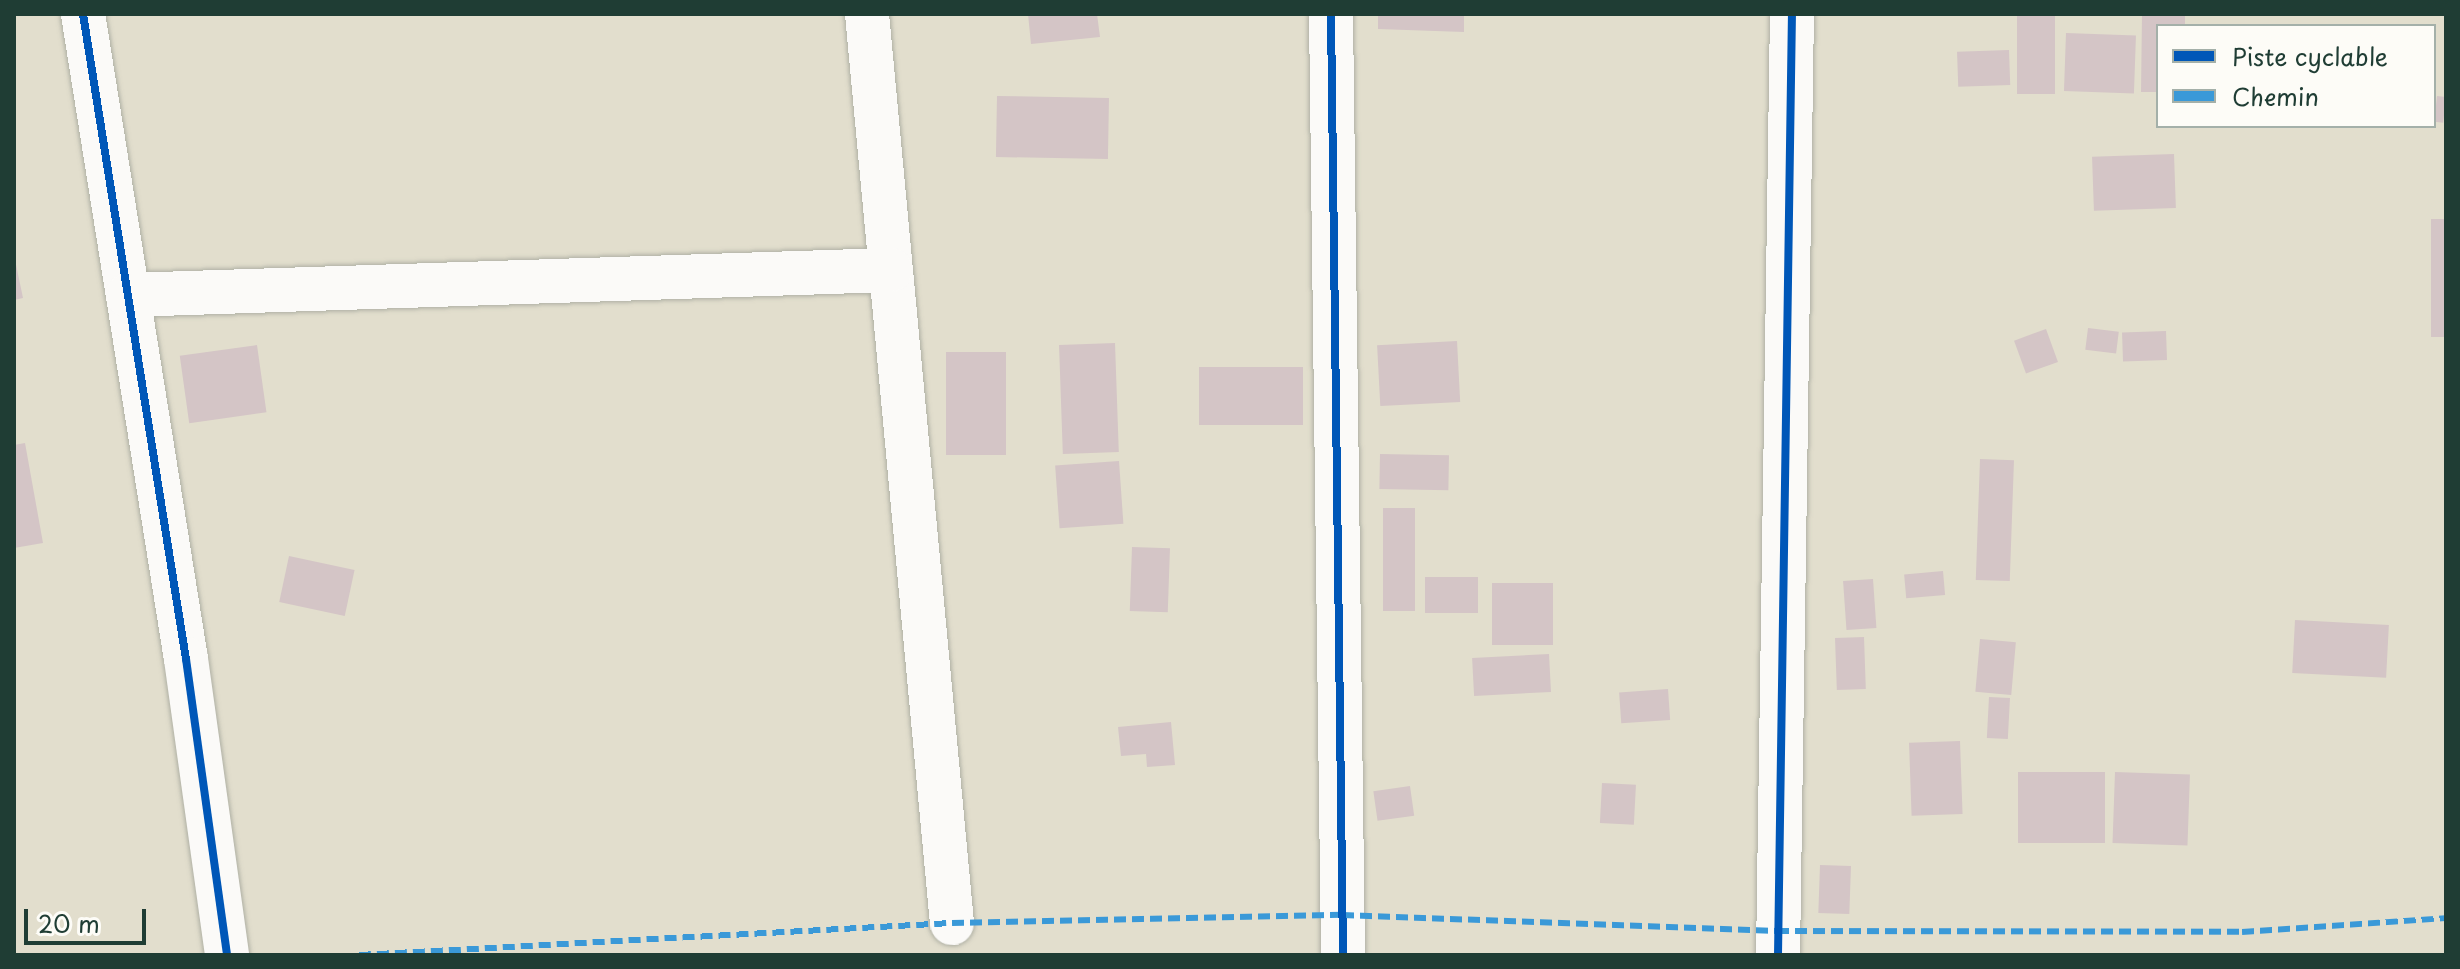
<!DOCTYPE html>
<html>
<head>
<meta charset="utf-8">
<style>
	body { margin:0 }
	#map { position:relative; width:2460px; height:969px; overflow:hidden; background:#e2decd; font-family:"Playpen Sans",sans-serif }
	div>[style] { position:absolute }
	.building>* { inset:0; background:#d4c5c6; transform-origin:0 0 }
	.roads { filter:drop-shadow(0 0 2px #afb0a4) drop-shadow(0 0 2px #afb0a4) }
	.minor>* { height:44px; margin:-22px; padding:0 22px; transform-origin:22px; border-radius:22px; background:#fbfaf8 }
	.quiet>* { height:6px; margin-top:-3px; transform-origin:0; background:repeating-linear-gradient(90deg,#3a99d8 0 12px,transparent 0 18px) }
	.cycleway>* { height:8px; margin:-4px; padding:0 4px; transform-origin:4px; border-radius:4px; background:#0057b8 }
	span { translate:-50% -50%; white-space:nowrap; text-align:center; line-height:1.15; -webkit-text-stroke:7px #fdfcf7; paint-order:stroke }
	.frame { position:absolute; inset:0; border:16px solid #1f3d34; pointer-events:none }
	.legend { position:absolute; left:2156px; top:24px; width:280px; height:104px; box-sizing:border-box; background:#fdfcf7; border:2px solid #a4b0a9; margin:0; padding:10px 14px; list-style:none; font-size:24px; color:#1f3d34 }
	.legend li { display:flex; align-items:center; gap:16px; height:40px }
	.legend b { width:40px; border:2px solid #a4b0a9 }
	.scale { position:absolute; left:24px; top:909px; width:122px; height:36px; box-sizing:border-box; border:4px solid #1f3d34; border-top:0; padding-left:10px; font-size:24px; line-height:28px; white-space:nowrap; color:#1f3d34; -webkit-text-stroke:6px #fdfcf7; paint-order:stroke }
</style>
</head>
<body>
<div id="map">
	<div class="building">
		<div style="clip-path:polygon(1028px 14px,1097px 14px,1100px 37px,1031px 44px)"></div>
		<div style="clip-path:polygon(1378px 14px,1464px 14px,1464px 32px,1378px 29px)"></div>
		<div style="left:2017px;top:14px;width:38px;height:80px"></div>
		<div style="clip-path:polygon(2142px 14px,2185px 14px,2185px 26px,2158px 26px,2158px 92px,2141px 92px)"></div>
		<div style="left:2066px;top:33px;width:70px;height:58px;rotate:2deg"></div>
		<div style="left:2009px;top:50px;width:35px;height:52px;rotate:88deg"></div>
		<div style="left:997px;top:96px;width:112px;height:61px;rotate:1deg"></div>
		<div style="left:2437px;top:96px;width:9px;height:26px;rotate:6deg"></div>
		<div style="left:2174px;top:154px;width:54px;height:82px;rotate:88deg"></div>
		<div style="left:2431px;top:219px;width:15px;height:118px"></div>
		<div style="clip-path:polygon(14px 255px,23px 298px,14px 300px)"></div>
		<div style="left:2088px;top:328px;width:31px;height:22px;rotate:7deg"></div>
		<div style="left:2046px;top:329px;width:35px;height:34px;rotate:70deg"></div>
		<div style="left:2166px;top:331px;width:29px;height:44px;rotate:88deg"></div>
		<div style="left:1457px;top:341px;width:61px;height:80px;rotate:87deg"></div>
		<div style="left:1115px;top:343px;width:109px;height:56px;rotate:88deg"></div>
		<div style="left:257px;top:345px;width:68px;height:78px;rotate:82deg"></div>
		<div style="left:946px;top:352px;width:60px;height:103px"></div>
		<div style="left:1199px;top:367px;width:104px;height:58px"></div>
		<div style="clip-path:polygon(25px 443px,43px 543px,14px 548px,14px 445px)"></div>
		<div style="left:1380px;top:454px;width:69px;height:35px;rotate:1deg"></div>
		<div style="left:1980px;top:459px;width:34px;height:121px;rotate:2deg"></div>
		<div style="left:1119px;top:461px;width:63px;height:64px;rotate:86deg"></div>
		<div style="left:1383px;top:508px;width:32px;height:103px"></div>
		<div style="left:1132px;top:547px;width:38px;height:64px;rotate:2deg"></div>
		<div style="left:289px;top:556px;width:67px;height:47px;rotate:12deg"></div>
		<div style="left:1943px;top:571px;width:24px;height:39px;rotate:85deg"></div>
		<div style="left:1478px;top:577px;width:36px;height:53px;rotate:90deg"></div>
		<div style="left:1873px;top:579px;width:49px;height:30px;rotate:86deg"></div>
		<div style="left:1492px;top:583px;width:61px;height:62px"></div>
		<div style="left:2295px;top:620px;width:94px;height:53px;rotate:3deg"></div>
		<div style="left:1864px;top:637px;width:52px;height:29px;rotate:88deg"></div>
		<div style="left:1980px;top:639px;width:36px;height:53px;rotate:5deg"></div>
		<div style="left:1549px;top:654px;width:38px;height:77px;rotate:87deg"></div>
		<div style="left:1668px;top:689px;width:31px;height:49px;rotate:86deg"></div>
		<div style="left:1989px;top:697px;width:21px;height:41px;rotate:3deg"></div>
		<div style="clip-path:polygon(1171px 722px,1175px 765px,1147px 767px,1146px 754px,1121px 756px,1118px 727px)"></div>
		<div style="left:1960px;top:741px;width:73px;height:51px;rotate:88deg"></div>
		<div style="left:2018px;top:772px;width:87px;height:71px"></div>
		<div style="left:2115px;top:772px;width:75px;height:71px;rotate:2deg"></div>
		<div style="left:1602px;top:783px;width:34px;height:40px;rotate:3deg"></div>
		<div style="left:1410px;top:786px;width:30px;height:37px;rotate:82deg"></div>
		<div style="left:1820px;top:865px;width:31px;height:48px;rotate:2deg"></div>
	</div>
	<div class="roads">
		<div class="minor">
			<div style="left:83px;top:14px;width:653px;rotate:80.93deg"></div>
			<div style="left:186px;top:659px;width:299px;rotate:82.1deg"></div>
			<div style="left:867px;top:14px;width:913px;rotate:84.66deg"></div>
			<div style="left:1331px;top:14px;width:941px;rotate:89.27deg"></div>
			<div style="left:128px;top:295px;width:763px;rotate:-1.88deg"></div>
			<div style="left:1778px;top:955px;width:941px;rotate:-89.15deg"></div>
		</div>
	</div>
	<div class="quiet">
		<div style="left:359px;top:955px;width:594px;rotate:-3.09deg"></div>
		<div style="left:952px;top:923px;width:390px;rotate:-1.2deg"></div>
		<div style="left:1342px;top:915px;width:435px;rotate:2.1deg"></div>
		<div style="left:1777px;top:931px;width:465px;rotate:0.1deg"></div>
		<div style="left:2242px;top:932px;width:204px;rotate:-3.9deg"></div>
	</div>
	<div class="cycleway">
		<div style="left:83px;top:14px;width:653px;rotate:80.93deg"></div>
		<div style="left:186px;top:659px;width:299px;rotate:82.1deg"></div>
		<div style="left:1331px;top:14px;width:941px;rotate:89.27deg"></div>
		<div style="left:1778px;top:955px;width:941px;rotate:-89.15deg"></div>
	</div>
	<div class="frame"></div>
	<ul class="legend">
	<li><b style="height:10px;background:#0057b8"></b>Piste cyclable</li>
	<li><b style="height:10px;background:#3a99d8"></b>Chemin</li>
	</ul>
	<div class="scale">20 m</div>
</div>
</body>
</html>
